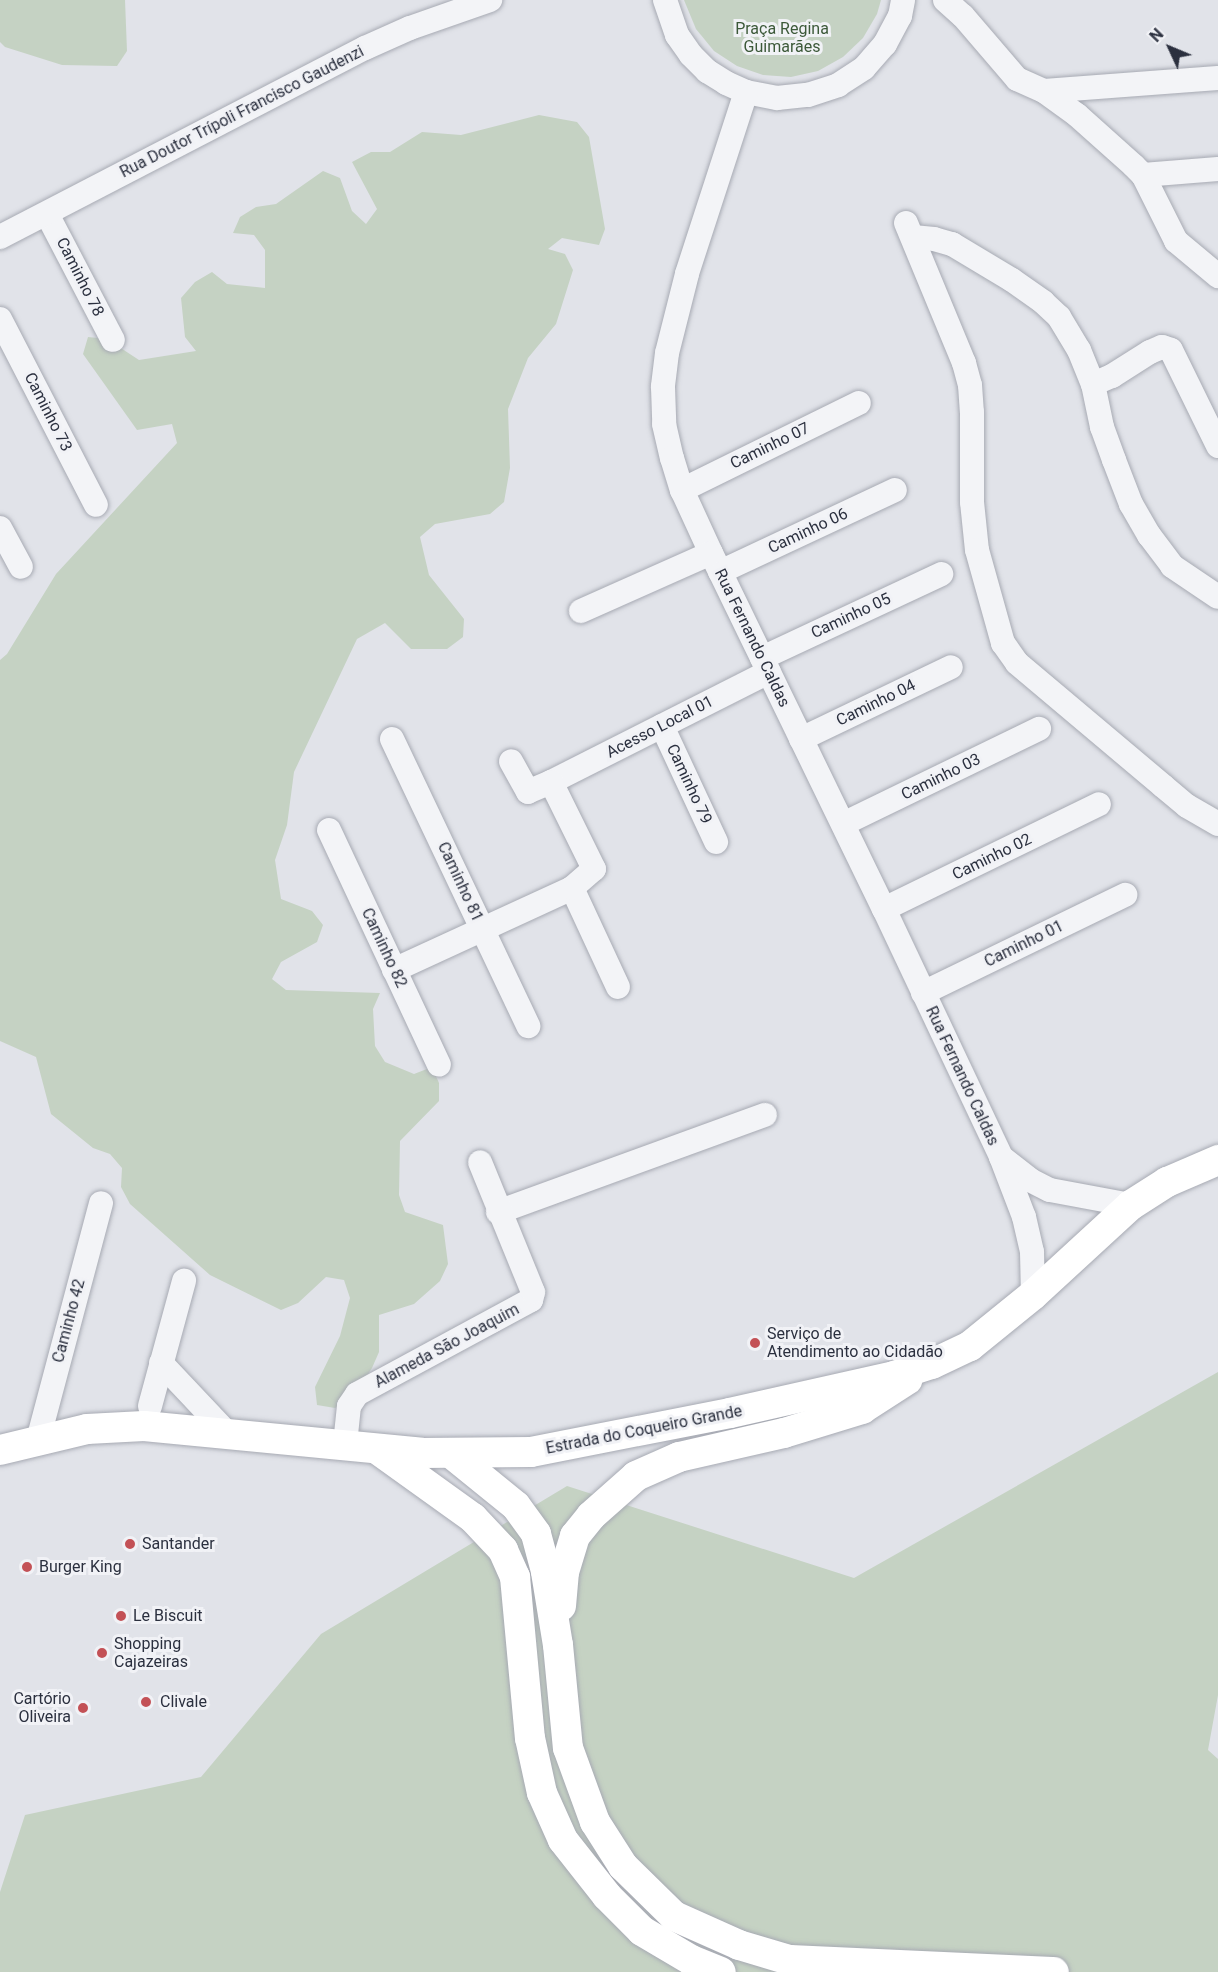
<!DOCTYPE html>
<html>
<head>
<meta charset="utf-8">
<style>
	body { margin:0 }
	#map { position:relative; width:1218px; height:1972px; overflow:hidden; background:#e1e3e9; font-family:Roboto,sans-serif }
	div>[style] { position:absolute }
	.green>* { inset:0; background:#c5d2c3 }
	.roads { filter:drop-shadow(0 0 2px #a7aab3) drop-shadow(0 0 2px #a7aab3) }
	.minor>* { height:24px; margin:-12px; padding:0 12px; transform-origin:12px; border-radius:12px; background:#f3f4f7 }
	.major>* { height:30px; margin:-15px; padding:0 15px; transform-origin:15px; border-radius:15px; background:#fff }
	.dots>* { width:16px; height:16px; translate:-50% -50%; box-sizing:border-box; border:3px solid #f1f2f6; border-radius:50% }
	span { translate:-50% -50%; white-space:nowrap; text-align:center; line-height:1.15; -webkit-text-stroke:6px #f1f2f6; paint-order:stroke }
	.park-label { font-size:16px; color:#3c5939 }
	.street-label { font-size:16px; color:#2b303f }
	.poi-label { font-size:16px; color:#2b303f }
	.left { translate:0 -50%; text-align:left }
	.right { translate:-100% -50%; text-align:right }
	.north { position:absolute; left:1140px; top:18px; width:60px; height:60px; -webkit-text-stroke:4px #f1f2f6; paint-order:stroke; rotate:314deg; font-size:16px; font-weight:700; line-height:24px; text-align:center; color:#2b303f }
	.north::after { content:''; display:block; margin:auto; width:21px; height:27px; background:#2b303f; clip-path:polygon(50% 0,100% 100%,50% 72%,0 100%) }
</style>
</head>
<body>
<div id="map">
	<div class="green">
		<div style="clip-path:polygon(0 0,125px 0,127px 51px,117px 66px,62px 65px,5px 47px,0 42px)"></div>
		<div style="clip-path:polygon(684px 0,881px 0,877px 14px,863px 38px,843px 57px,818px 71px,791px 77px,763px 75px,737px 66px,714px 51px,696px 29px)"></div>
		<div style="clip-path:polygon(539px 115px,577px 122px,589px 137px,605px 229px,599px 245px,562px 238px,548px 249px,565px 254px,573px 270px,556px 324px,528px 358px,508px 409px,510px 468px,504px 502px,490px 514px,435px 524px,420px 537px,429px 575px,464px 619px,463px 637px,447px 649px,411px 649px,385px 623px,357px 639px,294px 772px,287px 825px,275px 860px,281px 899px,312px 911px,323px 925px,317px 942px,281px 962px,272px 979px,286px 990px,380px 993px,373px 1009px,375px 1046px,385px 1062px,414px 1074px,432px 1067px,439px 1083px,439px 1101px,400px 1141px,399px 1195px,405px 1212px,443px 1225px,448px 1264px,440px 1281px,414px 1304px,379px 1315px,379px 1352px,372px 1368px,351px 1400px,335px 1408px,317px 1405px,315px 1387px,340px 1336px,350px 1298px,344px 1280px,326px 1277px,298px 1303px,281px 1310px,210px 1275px,130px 1204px,121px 1187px,122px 1168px,110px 1154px,93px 1148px,51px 1114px,36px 1057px,0 1041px,0 660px,7px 654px,56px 574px,177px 443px,172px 424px,137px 430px,83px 354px,88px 337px,107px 339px,139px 360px,196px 351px,185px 337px,181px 298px,195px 282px,212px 272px,227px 284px,265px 288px,265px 250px,254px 235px,233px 233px,240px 217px,256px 207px,276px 204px,323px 171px,340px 178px,352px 211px,366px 224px,377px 209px,352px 162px,371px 152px,390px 152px,422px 132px,461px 135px)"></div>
		<div style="clip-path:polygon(1218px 1372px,1218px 1695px,1208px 1750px,1218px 1759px,1218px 1972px,0 1972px,0 1892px,25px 1815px,201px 1777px,321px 1634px,567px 1486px,854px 1578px)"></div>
	</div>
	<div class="roads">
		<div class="minor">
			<div style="left:665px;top:0;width:37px;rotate:71deg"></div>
			<div style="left:677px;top:35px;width:24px;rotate:55deg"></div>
			<div style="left:691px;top:55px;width:23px;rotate:45deg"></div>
			<div style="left:707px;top:71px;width:22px;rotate:32deg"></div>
			<div style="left:726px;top:83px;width:22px;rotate:24deg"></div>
			<div style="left:746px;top:92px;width:32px;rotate:11deg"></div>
			<div style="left:777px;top:98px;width:31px;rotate:-6deg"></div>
			<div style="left:808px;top:95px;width:32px;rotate:-18deg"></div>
			<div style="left:838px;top:85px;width:31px;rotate:-33deg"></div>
			<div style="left:864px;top:68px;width:32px;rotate:-49deg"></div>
			<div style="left:885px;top:44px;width:32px;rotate:-62deg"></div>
			<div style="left:900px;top:16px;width:16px;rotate:-79deg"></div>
			<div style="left:945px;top:0;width:24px;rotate:42deg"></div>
			<div style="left:963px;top:16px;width:83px;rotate:49.4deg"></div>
			<div style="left:1017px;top:79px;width:30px;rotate:24deg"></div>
			<div style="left:1044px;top:91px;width:41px;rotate:36deg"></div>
			<div style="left:1077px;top:115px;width:76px;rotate:41.8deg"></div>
			<div style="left:1134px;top:166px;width:13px;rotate:45deg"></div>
			<div style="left:1143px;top:175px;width:74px;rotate:63.4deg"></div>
			<div style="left:1176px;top:241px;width:55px;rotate:39.8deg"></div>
			<div style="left:1044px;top:91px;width:174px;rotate:-4.3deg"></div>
			<div style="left:746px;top:92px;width:191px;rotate:108deg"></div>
			<div style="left:687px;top:274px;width:81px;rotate:104.2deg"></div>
			<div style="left:667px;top:353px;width:34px;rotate:97deg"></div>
			<div style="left:663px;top:387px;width:37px;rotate:88deg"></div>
			<div style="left:664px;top:424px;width:35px;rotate:77deg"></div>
			<div style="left:672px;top:458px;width:34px;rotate:73deg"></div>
			<div style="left:682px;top:490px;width:69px;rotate:65.3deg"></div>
			<div style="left:711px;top:553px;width:396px;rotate:64.1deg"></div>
			<div style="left:884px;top:909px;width:274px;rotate:64.7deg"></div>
			<div style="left:1001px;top:1157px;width:64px;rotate:69deg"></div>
			<div style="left:1024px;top:1217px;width:36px;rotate:77deg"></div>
			<div style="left:1032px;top:1252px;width:43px;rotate:88.7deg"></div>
			<div style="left:1143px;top:175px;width:75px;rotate:-4.6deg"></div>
			<div style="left:47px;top:214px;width:142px;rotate:62.4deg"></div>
			<div style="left:906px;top:223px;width:152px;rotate:67.5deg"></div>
			<div style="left:964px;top:363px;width:23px;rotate:75deg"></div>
			<div style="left:970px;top:385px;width:27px;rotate:86deg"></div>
			<div style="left:972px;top:412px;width:90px;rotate:90deg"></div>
			<div style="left:972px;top:502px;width:48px;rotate:84.1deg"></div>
			<div style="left:977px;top:550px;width:97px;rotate:74.4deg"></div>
			<div style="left:1003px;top:643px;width:24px;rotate:55deg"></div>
			<div style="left:1017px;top:663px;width:191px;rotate:40.1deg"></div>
			<div style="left:1163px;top:786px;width:31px;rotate:40deg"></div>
			<div style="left:1187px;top:806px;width:36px;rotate:30deg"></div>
			<div style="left:0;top:237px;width:411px;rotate:-27.4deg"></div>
			<div style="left:365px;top:48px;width:49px;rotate:-24deg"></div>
			<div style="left:410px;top:28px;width:85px;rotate:-19.3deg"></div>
			<div style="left:913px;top:237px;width:21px;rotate:5deg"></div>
			<div style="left:934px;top:239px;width:19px;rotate:16deg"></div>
			<div style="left:952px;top:244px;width:70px;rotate:31deg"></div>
			<div style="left:1012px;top:280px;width:38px;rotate:35deg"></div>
			<div style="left:1043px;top:302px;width:22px;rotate:43deg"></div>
			<div style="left:1059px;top:317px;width:39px;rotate:59deg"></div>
			<div style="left:1079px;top:350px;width:37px;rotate:68deg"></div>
			<div style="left:1093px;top:384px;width:21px;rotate:-23deg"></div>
			<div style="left:1112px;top:376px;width:45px;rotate:-32.3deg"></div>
			<div style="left:1150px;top:352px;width:13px;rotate:-23deg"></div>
			<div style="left:1162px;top:347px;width:9px;rotate:18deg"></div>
			<div style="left:1171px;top:350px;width:107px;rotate:63.9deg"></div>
			<div style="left:0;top:319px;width:209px;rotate:62.7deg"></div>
			<div style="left:1093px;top:384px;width:44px;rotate:78.2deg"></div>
			<div style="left:1102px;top:427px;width:35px;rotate:70deg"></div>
			<div style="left:1114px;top:460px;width:47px;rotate:68.9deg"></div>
			<div style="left:1131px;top:504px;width:36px;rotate:60deg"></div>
			<div style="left:1149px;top:535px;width:39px;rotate:53deg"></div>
			<div style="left:1172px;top:566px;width:55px;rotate:34deg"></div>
			<div style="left:682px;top:490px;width:197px;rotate:-26.2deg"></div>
			<div style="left:0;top:528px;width:44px;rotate:61.7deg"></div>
			<div style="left:720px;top:572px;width:193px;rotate:-25.1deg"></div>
			<div style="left:581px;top:611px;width:142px;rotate:-24deg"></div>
			<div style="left:762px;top:658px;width:198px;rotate:-25.1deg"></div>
			<div style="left:662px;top:726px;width:128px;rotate:65deg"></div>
			<div style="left:392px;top:739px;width:318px;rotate:64.6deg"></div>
			<div style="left:801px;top:739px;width:166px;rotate:-25.6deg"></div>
			<div style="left:551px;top:782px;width:244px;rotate:-26.8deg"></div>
			<div style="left:843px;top:824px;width:218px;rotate:-25.9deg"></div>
			<div style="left:329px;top:830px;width:259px;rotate:64.9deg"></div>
			<div style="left:572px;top:888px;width:109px;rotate:65.1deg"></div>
			<div style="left:884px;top:909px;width:239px;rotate:-26deg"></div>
			<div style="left:394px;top:970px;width:196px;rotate:-24.7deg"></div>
			<div style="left:572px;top:888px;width:29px;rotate:-41deg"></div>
			<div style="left:594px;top:869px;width:97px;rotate:-116.3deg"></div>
			<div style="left:551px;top:782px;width:25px;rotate:157deg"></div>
			<div style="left:528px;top:792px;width:35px;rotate:-119deg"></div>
			<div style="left:923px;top:993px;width:225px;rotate:-25.9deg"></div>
			<div style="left:1001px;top:1157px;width:37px;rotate:38deg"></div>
			<div style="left:1030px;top:1180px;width:22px;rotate:27deg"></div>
			<div style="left:1050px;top:1190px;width:82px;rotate:10.5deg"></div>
			<div style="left:498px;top:1212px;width:284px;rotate:-20deg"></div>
			<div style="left:161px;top:1363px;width:98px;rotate:46.7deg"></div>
			<div style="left:150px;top:1406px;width:130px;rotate:-74.8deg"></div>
			<div style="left:38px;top:1440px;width:245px;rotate:-75.1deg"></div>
			<div style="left:345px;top:1444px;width:38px;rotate:-84deg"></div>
			<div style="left:349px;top:1406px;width:14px;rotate:-56deg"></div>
			<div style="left:357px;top:1394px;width:198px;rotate:-28.4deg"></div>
			<div style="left:531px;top:1300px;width:8px;rotate:-76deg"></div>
			<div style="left:533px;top:1292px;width:140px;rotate:-112.2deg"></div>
		</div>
		<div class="major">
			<div style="left:377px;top:1449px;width:118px;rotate:35.7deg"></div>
			<div style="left:473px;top:1518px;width:44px;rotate:46.8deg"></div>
			<div style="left:503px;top:1550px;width:30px;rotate:66deg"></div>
			<div style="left:515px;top:1577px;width:162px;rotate:84.7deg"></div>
			<div style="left:530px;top:1738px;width:56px;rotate:77.7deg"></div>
			<div style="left:542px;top:1793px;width:51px;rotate:65.9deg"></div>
			<div style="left:563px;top:1840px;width:71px;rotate:51.8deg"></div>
			<div style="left:607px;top:1896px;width:49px;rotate:45deg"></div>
			<div style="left:642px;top:1931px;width:57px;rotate:30.6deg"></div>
			<div style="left:691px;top:1960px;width:32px;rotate:22deg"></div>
			<div style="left:0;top:1450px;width:89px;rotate:-13.6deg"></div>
			<div style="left:87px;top:1429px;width:57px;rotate:-3deg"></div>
			<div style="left:144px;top:1426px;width:279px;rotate:5.5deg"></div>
			<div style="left:422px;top:1453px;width:109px;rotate:-0.5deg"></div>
			<div style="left:531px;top:1452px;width:203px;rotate:-11.1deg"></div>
			<div style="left:730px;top:1413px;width:168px;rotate:-12.7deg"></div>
			<div style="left:894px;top:1376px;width:40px;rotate:-18deg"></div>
			<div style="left:932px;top:1364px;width:42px;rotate:-25.3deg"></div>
			<div style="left:970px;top:1346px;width:81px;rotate:-39deg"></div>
			<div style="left:1033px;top:1295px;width:133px;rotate:-42.6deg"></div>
			<div style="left:1131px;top:1205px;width:43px;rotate:-32.6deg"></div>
			<div style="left:1167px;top:1182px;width:56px;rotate:-23.3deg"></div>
			<div style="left:452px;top:1454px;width:82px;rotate:39.1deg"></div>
			<div style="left:516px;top:1506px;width:34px;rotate:54deg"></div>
			<div style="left:536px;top:1534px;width:39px;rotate:75deg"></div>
			<div style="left:546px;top:1572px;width:74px;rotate:80.7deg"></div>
			<div style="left:558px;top:1645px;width:103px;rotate:84.5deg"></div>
			<div style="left:568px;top:1748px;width:79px;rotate:70deg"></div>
			<div style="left:595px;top:1822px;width:52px;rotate:57.5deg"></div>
			<div style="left:623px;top:1866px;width:71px;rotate:44.4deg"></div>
			<div style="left:674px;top:1916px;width:71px;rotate:24deg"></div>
			<div style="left:739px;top:1945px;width:52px;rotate:16.7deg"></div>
			<div style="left:789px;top:1960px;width:265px;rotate:2.6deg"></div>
			<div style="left:561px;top:1606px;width:34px;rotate:-85deg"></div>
			<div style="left:564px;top:1572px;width:38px;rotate:-73deg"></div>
			<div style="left:575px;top:1536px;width:26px;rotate:-51deg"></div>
			<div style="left:591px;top:1516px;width:60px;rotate:-41.6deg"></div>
			<div style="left:636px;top:1476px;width:47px;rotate:-23.8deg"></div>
			<div style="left:679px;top:1457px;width:108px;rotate:-12.9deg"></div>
			<div style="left:784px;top:1433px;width:82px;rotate:-17.1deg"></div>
			<div style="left:862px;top:1409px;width:54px;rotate:-32.8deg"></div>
		</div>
	</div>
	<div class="dots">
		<div style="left:755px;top:1343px;background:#c35156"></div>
		<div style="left:130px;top:1544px;background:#c35156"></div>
		<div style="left:27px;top:1567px;background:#c35156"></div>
		<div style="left:121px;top:1616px;background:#c35156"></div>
		<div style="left:102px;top:1653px;background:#c35156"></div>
		<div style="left:146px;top:1702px;background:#c35156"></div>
		<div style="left:83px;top:1708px;background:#c35156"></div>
	</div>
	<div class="park-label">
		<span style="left:782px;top:38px">Praça Regina<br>Guimarães</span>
	</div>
	<div class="street-label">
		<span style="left:242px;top:112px;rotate:-27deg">Rua Doutor Trípoli Francisco Gaudenzi</span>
		<span style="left:80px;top:277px;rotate:63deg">Caminho 78</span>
		<span style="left:48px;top:412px;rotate:63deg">Caminho 73</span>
		<span style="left:770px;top:446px;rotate:-26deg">Caminho 07</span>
		<span style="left:808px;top:531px;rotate:-25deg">Caminho 06</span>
		<span style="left:851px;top:616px;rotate:-25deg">Caminho 05</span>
		<span style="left:752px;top:638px;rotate:64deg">Rua Fernando Caldas</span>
		<span style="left:876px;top:703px;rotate:-26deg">Caminho 04</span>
		<span style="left:660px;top:727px;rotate:-27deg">Acesso Local 01</span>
		<span style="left:941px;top:777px;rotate:-26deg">Caminho 03</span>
		<span style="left:689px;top:784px;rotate:65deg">Caminho 79</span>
		<span style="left:992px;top:857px;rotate:-26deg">Caminho 02</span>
		<span style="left:460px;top:882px;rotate:65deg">Caminho 81</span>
		<span style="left:1024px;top:944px;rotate:-26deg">Caminho 01</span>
		<span style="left:384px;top:948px;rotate:65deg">Caminho 82</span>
		<span style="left:962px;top:1076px;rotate:65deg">Rua Fernando Caldas</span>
		<span style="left:69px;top:1321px;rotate:-75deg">Caminho 42</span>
		<span style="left:447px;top:1346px;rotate:-28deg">Alameda São Joaquim</span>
		<span style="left:644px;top:1430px;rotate:-11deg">Estrada do Coqueiro Grande</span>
	</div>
	<div class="poi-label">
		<span class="left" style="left:767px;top:1343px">Serviço de<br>Atendimento ao Cidadão</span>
		<span class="left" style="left:142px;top:1544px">Santander</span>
		<span class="left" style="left:39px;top:1567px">Burger King</span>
		<span class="left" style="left:133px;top:1616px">Le Biscuit</span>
		<span class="left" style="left:114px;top:1653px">Shopping<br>Cajazeiras</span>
		<span class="right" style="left:71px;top:1708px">Cartório<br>Oliveira</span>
		<span class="left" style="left:160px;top:1702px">Clivale</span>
	</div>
	<div class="north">N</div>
</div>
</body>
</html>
